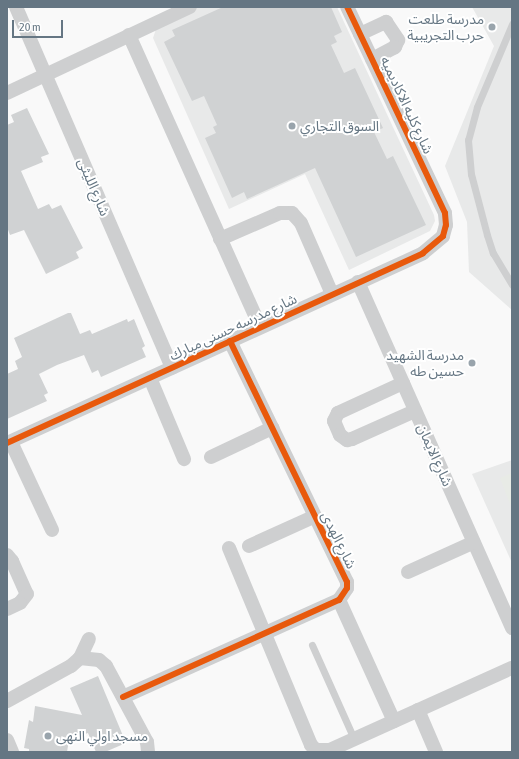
<!DOCTYPE html>
<html>
<head>
<meta charset="utf-8">
<style>
	body { margin:0 }
	#map { position:relative; width:519px; height:759px; overflow:hidden; background:#f9f9f9; font-family:"Asap Condensed","Noto Sans Arabic",sans-serif }
	div>[style] { position:absolute }
	.built>* { inset:0; background:#e8e9e9 }
	.green>* { inset:0; background:#e8ebe6 }
	.building>* { inset:0; background:#d0d2d3 }
	.lane>* { height:7px; margin:-3.5px; padding:0 3.5px; transform-origin:3.5px; border-radius:3.5px; background:#cecfd0 }
	.street>* { height:14px; margin:-7px; padding:0 7px; transform-origin:7px; border-radius:7px; background:#cecfd0 }
	.cycleway>* { height:6px; margin:-3px; padding:0 3px; transform-origin:3px; border-radius:3px; background:#e8590c }
	.dots>* { width:11px; height:11px; translate:-50% -50%; box-sizing:border-box; border:2px solid #fff; border-radius:50% }
	span { translate:-50% -50%; white-space:nowrap; text-align:center; line-height:1.15; -webkit-text-stroke:4px #fff; paint-order:stroke }
	.poi-label { font-size:14px; color:#657683 }
	.right { translate:-100% -50%; text-align:right }
	.left { translate:0 -50%; text-align:left }
	.street-label { font-size:14px; color:#657683 }
	.frame { position:absolute; inset:0; border:8px solid #657683; pointer-events:none }
	.scale { position:absolute; left:12px; top:20px; width:51px; height:18px; box-sizing:border-box; border:2px solid #657683; border-top:0; padding-left:5px; font-size:12px; line-height:14px; white-space:nowrap; color:#657683; -webkit-text-stroke:3px #fff; paint-order:stroke }
</style>
</head>
<body>
<div id="map">
	<div class="built">
		<div style="clip-path:polygon(193px 7px,337px 7px,434px 215px,435px 221px,430px 231px,349px 270px,305px 174px,229px 209px,153px 38px,157px 26px)"></div>
		<div style="clip-path:polygon(472px 7px,512px 7px,512px 310px,469px 272px,467px 222px,445px 166px,494px 46px)"></div>
		<div style="clip-path:polygon(512px 460px,512px 563px,472px 474px)"></div>
	</div>
	<div class="green">
		<div style="clip-path:polygon(512px 473px,512px 504px,510px 504px,500px 478px)"></div>
	</div>
	<div class="building">
		<div style="clip-path:polygon(223px 7px,331px 7px,342px 32px,334px 36px,337px 42px,331px 45px,344px 73px,355px 68px,383px 128px,374px 132px,387px 159px,393px 156px,426px 225px,356px 257px,315px 168px,247px 199px,244px 192px,232px 198px,205px 138px,216px 133px,213px 127px,217px 125px,204px 96px,192px 101px,164px 42px,175px 36px,172px 30px)"></div>
		<div style="clip-path:polygon(27px 108px,49px 154px,41px 157px,43px 162px,21px 171px,38px 209px,49px 204px,52px 209px,61px 205px,83px 248px,76px 252px,79px 258px,46px 274px,24px 230px,10px 235px,7px 227px,7px 125px,14px 122px,11px 115px)"></div>
		<div style="clip-path:polygon(68px 313px,71px 313px,80px 334px,90px 330px,92px 334px,127px 319px,128px 322px,134px 319px,145px 346px,142px 348px,146px 357px,101px 377px,98px 370px,92px 373px,84px 355px,57px 365px,39px 374px,48px 393px,44px 395px,47px 401px,7px 419px,7px 374px,18px 369px,15px 361px,22px 357px,14px 338px)"></div>
		<div style="clip-path:polygon(98px 676px,126px 743px,105px 752px,96px 752px,88px 733px,69px 740px,67px 752px,29px 752px,29px 749px,24px 748px,29px 720px,33px 722px,35px 706px,82px 715px,70px 688px)"></div>
	</div>
	<div class="lane">
		<div style="left:512px;top:24px;width:90px;rotate:112.9deg"></div>
		<div style="left:477px;top:107px;width:34px;rotate:105deg"></div>
		<div style="left:468px;top:140px;width:34px;rotate:85deg"></div>
		<div style="left:471px;top:174px;width:63px;rotate:75.3deg"></div>
		<div style="left:487px;top:235px;width:19px;rotate:72deg"></div>
		<div style="left:493px;top:253px;width:37px;rotate:59deg"></div>
		<div style="left:312px;top:645px;width:103px;rotate:65.9deg"></div>
	</div>
	<div class="street">
		<div style="left:16px;top:7px;width:393px;rotate:66.6deg"></div>
		<div style="left:360px;top:34px;width:29px;rotate:-25deg"></div>
		<div style="left:386px;top:22px;width:22px;rotate:56deg"></div>
		<div style="left:398px;top:40px;width:8px;rotate:113deg"></div>
		<div style="left:395px;top:47px;width:26px;rotate:152deg"></div>
		<div style="left:129px;top:35px;width:320px;rotate:65.8deg"></div>
		<div style="left:7px;top:93px;width:202px;rotate:-25.2deg"></div>
		<div style="left:220px;top:239px;width:65px;rotate:-23.4deg"></div>
		<div style="left:280px;top:213px;width:12px"></div>
		<div style="left:292px;top:213px;width:13px;rotate:48deg"></div>
		<div style="left:301px;top:223px;width:77px;rotate:66.4deg"></div>
		<div style="left:358px;top:282px;width:379px;rotate:66deg"></div>
		<div style="left:150px;top:378px;width:88px;rotate:67.2deg"></div>
		<div style="left:403px;top:383px;width:72px;rotate:155.2deg"></div>
		<div style="left:338px;top:413px;width:9px;rotate:117deg"></div>
		<div style="left:334px;top:421px;width:15px;rotate:67deg"></div>
		<div style="left:340px;top:435px;width:9px;rotate:36deg"></div>
		<div style="left:347px;top:440px;width:5px;rotate:-11deg"></div>
		<div style="left:352px;top:439px;width:69px;rotate:-24deg"></div>
		<div style="left:11px;top:442px;width:97px;rotate:65deg"></div>
		<div style="left:7px;top:443px;width:457px;rotate:-24.5deg"></div>
		<div style="left:423px;top:253px;width:26px;rotate:-40deg"></div>
		<div style="left:443px;top:236px;width:11px;rotate:-75deg"></div>
		<div style="left:446px;top:225px;width:12px;rotate:-95deg"></div>
		<div style="left:445px;top:213px;width:228px;rotate:-115.4deg"></div>
		<div style="left:211px;top:457px;width:68px;rotate:-25.4deg"></div>
		<div style="left:249px;top:546px;width:72px;rotate:-24.4deg"></div>
		<div style="left:229px;top:548px;width:213px;rotate:67.4deg"></div>
		<div style="left:311px;top:745px;width:7px;rotate:45deg"></div>
		<div style="left:316px;top:750px;width:14px"></div>
		<div style="left:330px;top:750px;width:200px;rotate:-24.3deg"></div>
		<div style="left:7px;top:555px;width:8px;rotate:50deg"></div>
		<div style="left:12px;top:561px;width:36px;rotate:66deg"></div>
		<div style="left:27px;top:594px;width:11px;rotate:128deg"></div>
		<div style="left:20px;top:603px;width:14px;rotate:155deg"></div>
		<div style="left:408px;top:572px;width:72px;rotate:-24.4deg"></div>
		<div style="left:339px;top:600px;width:133px;rotate:65.6deg"></div>
		<div style="left:80px;top:658px;width:19px;rotate:6deg"></div>
		<div style="left:99px;top:660px;width:9px;rotate:41deg"></div>
		<div style="left:106px;top:666px;width:86px;rotate:61.7deg"></div>
		<div style="left:147px;top:742px;width:10px;rotate:84deg"></div>
		<div style="left:123px;top:697px;width:237px;rotate:-24.2deg"></div>
		<div style="left:339px;top:600px;width:14px;rotate:-56deg"></div>
		<div style="left:347px;top:588px;width:6px;rotate:-90deg"></div>
		<div style="left:347px;top:582px;width:268px;rotate:-115.9deg"></div>
		<div style="left:7px;top:701px;width:73px;rotate:-28.7deg"></div>
		<div style="left:71px;top:666px;width:12px;rotate:-42deg"></div>
		<div style="left:80px;top:658px;width:21px;rotate:-65deg"></div>
		<div style="left:418px;top:710px;width:46px;rotate:66.8deg"></div>
		<div style="left:7px;top:740px;width:13px;rotate:67deg"></div>
	</div>
	<div class="cycleway">
		<div style="left:7px;top:443px;width:457px;rotate:-24.5deg"></div>
		<div style="left:423px;top:253px;width:26px;rotate:-40deg"></div>
		<div style="left:443px;top:236px;width:11px;rotate:-75deg"></div>
		<div style="left:446px;top:225px;width:12px;rotate:-95deg"></div>
		<div style="left:445px;top:213px;width:228px;rotate:-115.4deg"></div>
		<div style="left:123px;top:697px;width:237px;rotate:-24.2deg"></div>
		<div style="left:339px;top:600px;width:14px;rotate:-56deg"></div>
		<div style="left:347px;top:588px;width:6px;rotate:-90deg"></div>
		<div style="left:347px;top:582px;width:268px;rotate:-115.9deg"></div>
	</div>
	<div class="dots">
		<div style="left:492px;top:27px;background:#99a4ac"></div>
		<div style="left:292px;top:126px;background:#99a4ac"></div>
		<div style="left:472px;top:363px;background:#99a4ac"></div>
		<div style="left:48px;top:736px;background:#99a4ac"></div>
	</div>
	<div class="poi-label">
		<span class="right" style="left:484px;top:27px">مدرسة طلعت<br>حرب التجريبية</span>
		<span class="left" style="left:300px;top:126px">السوق التجاري</span>
		<span class="right" style="left:464px;top:363px">مدرسة الشهيد<br>حسين طه</span>
		<span class="left" style="left:56px;top:736px">مسجد اولي النهى</span>
	</div>
	<div class="street-label">
		<span style="left:407px;top:105px;rotate:65deg">شارع كليه الاكاديميه</span>
		<span style="left:94px;top:187px;rotate:67deg">شارع الليثى</span>
		<span style="left:233px;top:327px;rotate:-25deg">شارع مدرسه حسنى مبارك</span>
		<span style="left:435px;top:455px;rotate:66deg">شارع الايمان</span>
		<span style="left:339px;top:540px;rotate:64deg">شارع الهدى</span>
	</div>
	<div class="frame"></div>
	<div class="scale">20 m</div>
</div>
</body>
</html>
